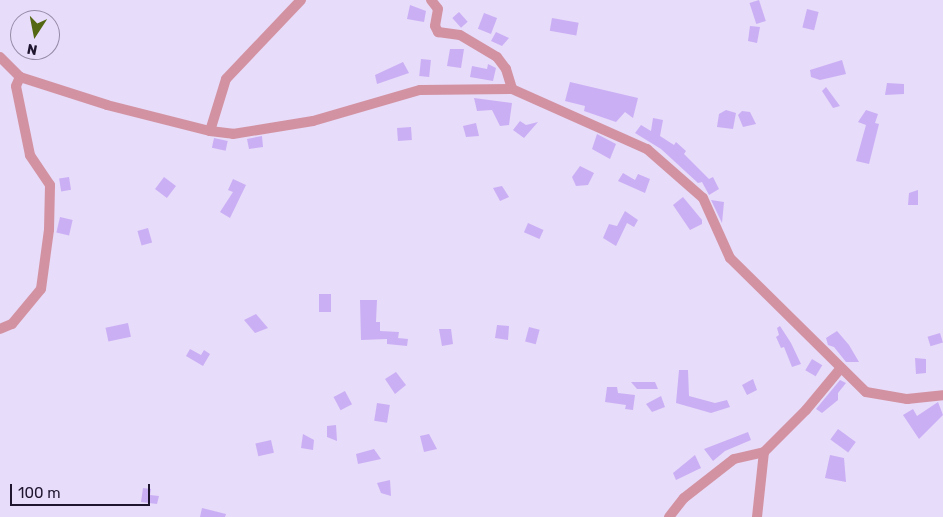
<!DOCTYPE html>
<html>
<head>
<meta charset="utf-8">
<style>
	body { margin:0 }
	#map { position:relative; width:943px; height:517px; overflow:hidden; background:#e7dcf9; font-family:Rubik,sans-serif }
	div>[style] { position:absolute }
	.building>* { inset:0; background:#cbaff5; transform-origin:0 0 }
	.street>* { height:10px; margin:-5px; padding:0 5px; transform-origin:5px; border-radius:5px; background:#d392a2 }
	span { translate:-50% -50%; white-space:nowrap; text-align:center; line-height:1.15; -webkit-text-stroke:5px #e7dcf9; paint-order:stroke }
	.north { position:absolute; left:10px; top:10px; width:50px; height:50px; box-sizing:border-box; background:#e7dcf9; border:1px solid #978ca8; border-radius:50%; rotate:191deg; font-size:14px; font-weight:700; line-height:20px; text-align:center; color:#20152f }
	.north::after { content:''; display:block; margin:auto; width:18px; height:22px; background:#546814; clip-path:polygon(50% 0,100% 100%,50% 72%,0 100%) }
	.scale { position:absolute; left:10px; top:484px; width:140px; height:22px; box-sizing:border-box; border:2px solid #20152f; border-top:0; padding-left:6px; font-size:15px; line-height:18px; white-space:nowrap; color:#20152f; -webkit-text-stroke:4px #e7dcf9; paint-order:stroke }
</style>
</head>
<body>
<div id="map">
	<div class="building">
		<div style="left:759px;top:0;width:22px;height:10px;rotate:72deg"></div>
		<div style="clip-path:polygon(410px 5px,426px 11px,424px 22px,407px 19px)"></div>
		<div style="left:807px;top:9px;width:12px;height:19px;rotate:14deg"></div>
		<div style="left:459px;top:12px;width:13px;height:9px;rotate:48deg"></div>
		<div style="left:484px;top:13px;width:14px;height:17px;rotate:21deg"></div>
		<div style="left:552px;top:18px;width:27px;height:13px;rotate:10deg"></div>
		<div style="clip-path:polygon(750px 26px,760px 27px,757px 43px,748px 41px)"></div>
		<div style="clip-path:polygon(496px 32px,509px 38px,502px 46px,491px 41px)"></div>
		<div style="clip-path:polygon(450px 49px,464px 49px,461px 68px,447px 66px)"></div>
		<div style="left:421px;top:59px;width:10px;height:17px;rotate:6deg"></div>
		<div style="clip-path:polygon(842px 60px,846px 74px,820px 80px,811px 77px,810px 70px)"></div>
		<div style="clip-path:polygon(403px 62px,409px 73px,377px 84px,375px 75px)"></div>
		<div style="clip-path:polygon(488px 64px,496px 68px,493px 81px,470px 77px,472px 66px,487px 69px)"></div>
		<div style="clip-path:polygon(570px 82px,638px 98px,633px 118px,625px 112px,616px 122px,584px 111px,585px 106px,565px 101px)"></div>
		<div style="clip-path:polygon(887px 83px,904px 84px,904px 94px,885px 95px)"></div>
		<div style="clip-path:polygon(826px 87px,840px 106px,833px 108px,822px 91px)"></div>
		<div style="clip-path:polygon(474px 98px,512px 103px,509px 125px,500px 126px,492px 110px,477px 111px)"></div>
		<div style="clip-path:polygon(726px 110px,736px 113px,733px 129px,717px 127px,719px 114px)"></div>
		<div style="clip-path:polygon(866px 110px,878px 114px,875px 123px,879px 124px,869px 164px,856px 161px,866px 125px,858px 122px)"></div>
		<div style="clip-path:polygon(742px 111px,750px 112px,756px 124px,743px 127px,738px 115px)"></div>
		<div style="clip-path:polygon(653px 118px,663px 120px,660px 136px,674px 145px,676px 142px,686px 151px,684px 154px,709px 179px,713px 177px,719px 189px,709px 195px,702px 182px,698px 183px,661px 149px,635px 133px,641px 125px,651px 131px)"></div>
		<div style="clip-path:polygon(520px 121px,526px 125px,538px 122px,524px 138px,513px 130px)"></div>
		<div style="clip-path:polygon(476px 123px,479px 136px,466px 137px,463px 126px)"></div>
		<div style="left:411px;top:127px;width:13px;height:14px;rotate:86deg"></div>
		<div style="clip-path:polygon(597px 134px,616px 144px,610px 159px,592px 149px)"></div>
		<div style="clip-path:polygon(262px 136px,263px 147px,249px 149px,247px 139px)"></div>
		<div style="left:214px;top:138px;width:14px;height:10px;rotate:12deg"></div>
		<div style="clip-path:polygon(580px 166px,594px 173px,588px 185px,576px 186px,572px 177px)"></div>
		<div style="clip-path:polygon(623px 173px,635px 180px,638px 174px,650px 179px,645px 193px,618px 181px)"></div>
		<div style="left:69px;top:177px;width:13px;height:10px;rotate:81deg"></div>
		<div style="left:164px;top:177px;width:15px;height:15px;rotate:37deg"></div>
		<div style="clip-path:polygon(233px 179px,246px 185px,230px 218px,220px 212px,233px 192px,228px 190px)"></div>
		<div style="clip-path:polygon(502px 186px,509px 197px,500px 201px,493px 188px)"></div>
		<div style="clip-path:polygon(918px 190px,918px 205px,908px 205px,909px 193px)"></div>
		<div style="clip-path:polygon(683px 197px,702px 220px,702px 224px,690px 230px,673px 205px)"></div>
		<div style="clip-path:polygon(711px 200px,724px 202px,722px 223px)"></div>
		<div style="clip-path:polygon(625px 211px,638px 220px,634px 227px,627px 223px,616px 246px,603px 238px,609px 224px,617px 226px)"></div>
		<div style="left:60px;top:217px;width:13px;height:16px;rotate:13deg"></div>
		<div style="left:528px;top:223px;width:17px;height:10px;rotate:24deg"></div>
		<div style="left:148px;top:228px;width:15px;height:11px;rotate:74deg"></div>
		<div style="left:319px;top:294px;width:12px;height:18px"></div>
		<div style="clip-path:polygon(360px 300px,377px 300px,376px 322px,380px 322px,380px 331px,399px 332px,398px 338px,408px 339px,407px 346px,387px 344px,387px 339px,361px 340px)"></div>
		<div style="clip-path:polygon(256px 314px,268px 328px,255px 333px,244px 320px)"></div>
		<div style="left:128px;top:323px;width:14px;height:23px;rotate:78deg"></div>
		<div style="clip-path:polygon(497px 325px,509px 326px,508px 340px,495px 338px)"></div>
		<div style="clip-path:polygon(780px 326px,791px 343px,801px 364px,792px 367px,784px 347px,781px 348px,776px 337px,779px 335px,777px 328px)"></div>
		<div style="left:529px;top:327px;width:11px;height:15px;rotate:15deg"></div>
		<div style="clip-path:polygon(439px 329px,451px 329px,453px 344px,442px 346px)"></div>
		<div style="clip-path:polygon(837px 331px,849px 345px,859px 362px,846px 362px,834px 347px,828px 345px,826px 338px)"></div>
		<div style="left:940px;top:333px;width:10px;height:13px;rotate:73deg"></div>
		<div style="clip-path:polygon(190px 349px,201px 355px,204px 350px,210px 354px,203px 366px,186px 356px)"></div>
		<div style="clip-path:polygon(915px 358px,926px 359px,926px 373px,916px 374px)"></div>
		<div style="left:812px;top:359px;width:12px;height:13px;rotate:31deg"></div>
		<div style="clip-path:polygon(679px 370px,688px 370px,689px 396px,715px 403px,727px 400px,730px 407px,711px 413px,676px 403px)"></div>
		<div style="clip-path:polygon(396px 372px,406px 385px,395px 394px,385px 379px)"></div>
		<div style="clip-path:polygon(753px 379px,757px 390px,747px 395px,742px 385px)"></div>
		<div style="clip-path:polygon(840px 380px,846px 383px,838px 393px,838px 400px,822px 413px,816px 409px)"></div>
		<div style="clip-path:polygon(631px 382px,655px 382px,658px 389px,637px 389px)"></div>
		<div style="clip-path:polygon(607px 387px,617px 387px,618px 393px,635px 395px,633px 410px,625px 409px,626px 405px,605px 402px)"></div>
		<div style="left:345px;top:391px;width:15px;height:13px;rotate:62deg"></div>
		<div style="clip-path:polygon(661px 396px,665px 407px,652px 412px,646px 404px)"></div>
		<div style="clip-path:polygon(938px 402px,943px 415px,919px 439px,903px 415px,913px 409px,917px 416px)"></div>
		<div style="left:377px;top:403px;width:13px;height:18px;rotate:9deg"></div>
		<div style="clip-path:polygon(336px 425px,337px 441px,327px 437px,327px 426px)"></div>
		<div style="left:838px;top:429px;width:22px;height:13px;rotate:36deg"></div>
		<div style="clip-path:polygon(748px 432px,751px 440px,725px 451px,713px 461px,704px 449px)"></div>
		<div style="clip-path:polygon(303px 434px,314px 440px,313px 450px,301px 448px)"></div>
		<div style="clip-path:polygon(429px 434px,437px 449px,424px 452px,420px 436px)"></div>
		<div style="left:271px;top:440px;width:13px;height:16px;rotate:77deg"></div>
		<div style="clip-path:polygon(374px 449px,381px 459px,358px 464px,356px 454px)"></div>
		<div style="clip-path:polygon(695px 455px,701px 468px,676px 480px,673px 473px)"></div>
		<div style="clip-path:polygon(830px 455px,844px 458px,846px 482px,825px 478px)"></div>
		<div style="clip-path:polygon(390px 480px,391px 496px,381px 493px,377px 483px)"></div>
		<div style="clip-path:polygon(143px 488px,151px 489px,150px 495px,159px 496px,157px 504px,141px 502px)"></div>
		<div style="clip-path:polygon(202px 508px,226px 514px,225px 517px,200px 517px)"></div>
	</div>
	<div class="street">
		<div style="left:431px;top:0;width:11px;rotate:52deg"></div>
		<div style="left:438px;top:9px;width:17px;rotate:100deg"></div>
		<div style="left:435px;top:26px;width:7px;rotate:63deg"></div>
		<div style="left:438px;top:32px;width:22px;rotate:8deg"></div>
		<div style="left:460px;top:35px;width:43px;rotate:30.7deg"></div>
		<div style="left:497px;top:57px;width:15px;rotate:53deg"></div>
		<div style="left:506px;top:69px;width:21px;rotate:73deg"></div>
		<div style="left:0;top:57px;width:28px;rotate:45deg"></div>
		<div style="left:20px;top:77px;width:91px;rotate:17.8deg"></div>
		<div style="left:107px;top:105px;width:106px;rotate:14.2deg"></div>
		<div style="left:210px;top:131px;width:23px;rotate:7deg"></div>
		<div style="left:233px;top:134px;width:81px;rotate:-9.2deg"></div>
		<div style="left:313px;top:121px;width:111px;rotate:-16.2deg"></div>
		<div style="left:420px;top:90px;width:92px;rotate:-0.6deg"></div>
		<div style="left:512px;top:89px;width:148px;rotate:24deg"></div>
		<div style="left:647px;top:149px;width:74px;rotate:41.2deg"></div>
		<div style="left:703px;top:198px;width:66px;rotate:65.8deg"></div>
		<div style="left:730px;top:258px;width:191px;rotate:44.6deg"></div>
		<div style="left:866px;top:392px;width:42px;rotate:9.7deg"></div>
		<div style="left:907px;top:399px;width:36px;rotate:-6deg"></div>
		<div style="left:210px;top:131px;width:54px;rotate:-72.9deg"></div>
		<div style="left:226px;top:79px;width:109px;rotate:-46.5deg"></div>
		<div style="left:0;top:329px;width:13px;rotate:-23deg"></div>
		<div style="left:12px;top:324px;width:45px;rotate:-50.4deg"></div>
		<div style="left:41px;top:289px;width:60px;rotate:-82.3deg"></div>
		<div style="left:49px;top:230px;width:45px;rotate:-88.7deg"></div>
		<div style="left:50px;top:185px;width:36px;rotate:-124deg"></div>
		<div style="left:30px;top:155px;width:70px;rotate:-101.5deg"></div>
		<div style="left:16px;top:86px;width:10px;rotate:-66deg"></div>
		<div style="left:669px;top:517px;width:24px;rotate:-52deg"></div>
		<div style="left:684px;top:498px;width:63px;rotate:-38deg"></div>
		<div style="left:734px;top:459px;width:31px;rotate:-13deg"></div>
		<div style="left:757px;top:517px;width:65px;rotate:-83.9deg"></div>
		<div style="left:764px;top:452px;width:59px;rotate:-45deg"></div>
		<div style="left:806px;top:410px;width:53px;rotate:-50.3deg"></div>
	</div>
	<div class="north">N</div>
	<div class="scale">100 m</div>
</div>
</body>
</html>
